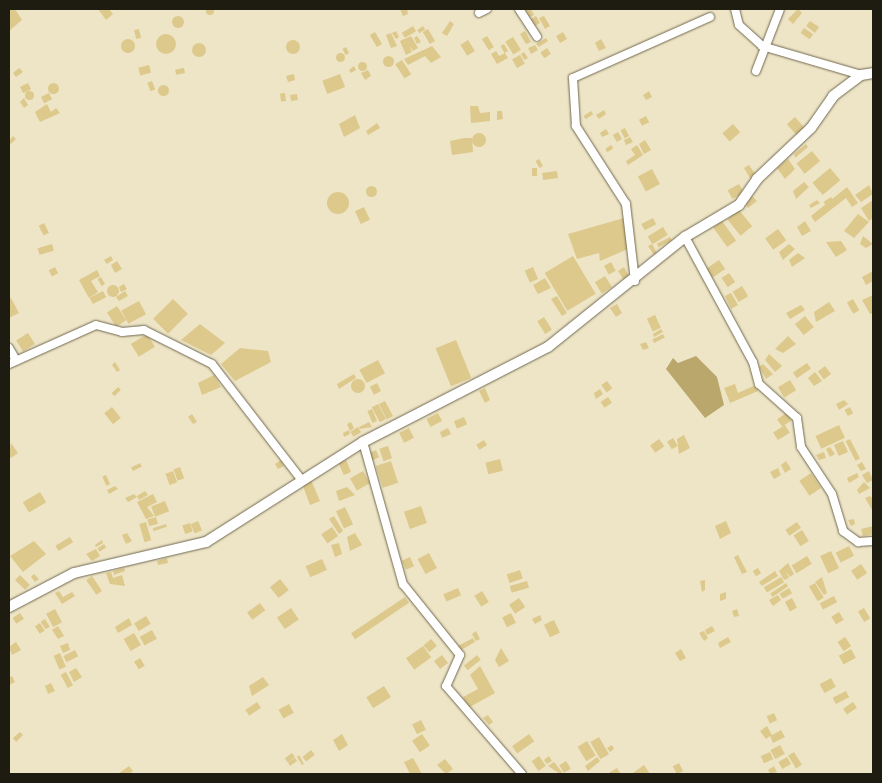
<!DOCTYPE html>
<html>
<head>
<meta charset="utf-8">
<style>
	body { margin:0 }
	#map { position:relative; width:882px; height:783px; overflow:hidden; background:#eee5c7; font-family:"IBM Plex Sans",sans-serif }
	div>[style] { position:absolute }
	.water>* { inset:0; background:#baa76b }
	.building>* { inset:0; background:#ddc98c; transform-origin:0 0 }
	.round { border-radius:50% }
	.roads { filter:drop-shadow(0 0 1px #71684e) drop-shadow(0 0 1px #71684e) }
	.street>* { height:8px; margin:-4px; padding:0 4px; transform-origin:4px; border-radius:4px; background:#fff }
	.secondary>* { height:10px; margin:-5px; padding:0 5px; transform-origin:5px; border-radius:5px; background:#fff }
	span { translate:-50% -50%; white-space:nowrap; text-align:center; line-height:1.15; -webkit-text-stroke:4.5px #fcf2d4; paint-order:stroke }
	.frame { position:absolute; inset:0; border:10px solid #1e1b10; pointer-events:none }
</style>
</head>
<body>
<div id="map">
	<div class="water">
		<div style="clip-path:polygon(696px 356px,717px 377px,724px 405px,705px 418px,666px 369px,673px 358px,678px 363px)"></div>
	</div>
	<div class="building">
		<div class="round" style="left:206px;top:7px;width:8px;height:8px"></div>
		<div style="clip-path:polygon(9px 9px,15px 9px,22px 20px,9px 31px)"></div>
		<div style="clip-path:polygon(98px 9px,109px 9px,113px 14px,106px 20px)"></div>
		<div style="clip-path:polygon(400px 9px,407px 9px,408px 14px,403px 16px)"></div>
		<div style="clip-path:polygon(525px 9px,531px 9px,534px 15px,530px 17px)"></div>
		<div style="clip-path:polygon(798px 9px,802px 13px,793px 24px,788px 19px)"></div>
		<div style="left:536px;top:16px;width:8px;height:6px;rotate:60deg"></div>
		<div style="clip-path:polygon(544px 16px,550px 26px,545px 29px,539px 18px)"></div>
		<div class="round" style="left:172px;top:16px;width:12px;height:12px"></div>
		<div style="clip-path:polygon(450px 21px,454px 24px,447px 36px,442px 33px)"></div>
		<div style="clip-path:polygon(810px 21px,819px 27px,815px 33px,806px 26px)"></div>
		<div style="left:413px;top:26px;width:6px;height:13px;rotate:59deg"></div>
		<div style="left:423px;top:26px;width:4px;height:7px;rotate:56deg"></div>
		<div style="left:804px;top:28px;width:11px;height:6px;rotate:34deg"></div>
		<div style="left:139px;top:29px;width:9px;height:5px;rotate:77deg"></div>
		<div style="left:428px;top:29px;width:14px;height:6px;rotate:60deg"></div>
		<div style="clip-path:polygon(396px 31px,399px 37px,396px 39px,392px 33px)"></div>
		<div style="clip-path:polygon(525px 31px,531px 42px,526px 44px,520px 34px)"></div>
		<div style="left:375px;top:32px;width:14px;height:6px;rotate:60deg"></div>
		<div style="left:563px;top:32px;width:8px;height:8px;rotate:60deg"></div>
		<div style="clip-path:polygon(391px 33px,397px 46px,391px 48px,386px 35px)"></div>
		<div class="round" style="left:156px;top:34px;width:20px;height:20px"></div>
		<div style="clip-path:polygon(411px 36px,418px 48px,413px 51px,410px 46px,412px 52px,406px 55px,400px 41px)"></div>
		<div style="clip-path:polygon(417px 36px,421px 42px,417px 44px,414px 38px)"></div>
		<div style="left:487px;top:36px;width:13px;height:6px;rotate:58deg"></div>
		<div style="left:513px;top:37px;width:15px;height:9px;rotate:58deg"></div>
		<div style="clip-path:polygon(546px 38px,548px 41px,539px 47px,536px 44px)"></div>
		<div style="clip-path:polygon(601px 39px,606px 48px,599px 51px,595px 43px)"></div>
		<div class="round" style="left:121px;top:39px;width:14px;height:14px"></div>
		<div style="left:468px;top:40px;width:13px;height:9px;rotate:58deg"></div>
		<div class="round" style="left:286px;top:40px;width:14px;height:14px"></div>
		<div class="round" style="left:192px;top:43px;width:14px;height:14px"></div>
		<div style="left:504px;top:44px;width:8px;height:4px;rotate:60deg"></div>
		<div style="clip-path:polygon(535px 45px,538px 50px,531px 54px,528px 48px)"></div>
		<div style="clip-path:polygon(432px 46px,441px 57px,431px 63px,425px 56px,408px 65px,404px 59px)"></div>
		<div style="left:346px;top:47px;width:7px;height:4px;rotate:63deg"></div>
		<div style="left:547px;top:48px;width:7px;height:8px;rotate:56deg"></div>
		<div style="clip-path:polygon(496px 51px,499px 56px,505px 53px,508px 58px,497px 64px,491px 54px)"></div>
		<div style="clip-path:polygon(524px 52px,528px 58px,524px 60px,521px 54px)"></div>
		<div class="round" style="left:335.5px;top:52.5px;width:9px;height:9px"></div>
		<div style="left:520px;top:55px;width:10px;height:9px;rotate:61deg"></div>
		<div class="round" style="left:382.5px;top:55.5px;width:11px;height:11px"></div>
		<div style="left:402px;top:60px;width:17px;height:8px;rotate:57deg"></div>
		<div class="round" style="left:357.5px;top:61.5px;width:9px;height:9px"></div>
		<div style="left:149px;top:65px;width:8px;height:11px;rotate:76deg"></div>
		<div style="clip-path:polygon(354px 66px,356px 70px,351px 73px,349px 70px)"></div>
		<div style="clip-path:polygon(19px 68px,23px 72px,16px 77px,13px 73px)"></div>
		<div style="left:184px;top:68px;width:5px;height:9px;rotate:79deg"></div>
		<div style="clip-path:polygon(368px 70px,371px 76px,365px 80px,361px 73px)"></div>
		<div style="clip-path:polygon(294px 74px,295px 80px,288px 82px,286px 76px)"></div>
		<div style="left:340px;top:74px;width:14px;height:19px;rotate:69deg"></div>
		<div style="left:152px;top:81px;width:9px;height:5px;rotate:69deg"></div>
		<div class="round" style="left:47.5px;top:82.5px;width:11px;height:11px"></div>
		<div style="left:28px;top:83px;width:7px;height:9px;rotate:63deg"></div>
		<div class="round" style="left:157.5px;top:84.5px;width:11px;height:11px"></div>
		<div class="round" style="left:24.5px;top:90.5px;width:9px;height:9px"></div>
		<div style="clip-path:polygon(649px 91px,652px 97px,646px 100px,643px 95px)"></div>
		<div style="left:49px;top:93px;width:7px;height:9px;rotate:63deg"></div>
		<div style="left:285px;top:93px;width:8px;height:5px;rotate:83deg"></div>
		<div style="left:297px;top:94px;width:6px;height:7px;rotate:81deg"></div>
		<div style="clip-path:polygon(24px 98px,28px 105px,24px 108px,20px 102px)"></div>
		<div style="clip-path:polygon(47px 104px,51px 112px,56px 108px,60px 113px,40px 122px,35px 112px)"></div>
		<div style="clip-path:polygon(478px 106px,480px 113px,490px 112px,490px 121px,471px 123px,470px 106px)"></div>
		<div style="clip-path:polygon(604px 110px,606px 114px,599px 119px,596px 115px)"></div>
		<div style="clip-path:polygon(497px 111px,502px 111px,503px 119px,497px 120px)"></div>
		<div style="left:591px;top:111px;width:4px;height:9px;rotate:56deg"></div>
		<div style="clip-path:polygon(355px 115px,360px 128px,344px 137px,339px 124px)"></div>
		<div style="left:646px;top:116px;width:7px;height:8px;rotate:63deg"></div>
		<div style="left:795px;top:117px;width:15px;height:11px;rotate:48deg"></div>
		<div style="clip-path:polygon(377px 123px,380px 128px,368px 135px,366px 131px)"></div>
		<div style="left:733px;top:124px;width:11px;height:14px;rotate:49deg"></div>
		<div style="left:625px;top:128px;width:9px;height:5px;rotate:63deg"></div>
		<div style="clip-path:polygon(606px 129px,609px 134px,602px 137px,600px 133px)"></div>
		<div style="left:618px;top:132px;width:8px;height:6px;rotate:60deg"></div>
		<div class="round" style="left:472px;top:133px;width:14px;height:14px"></div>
		<div style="clip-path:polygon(13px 136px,16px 139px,11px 144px,9px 141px)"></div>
		<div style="clip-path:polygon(630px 137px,633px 142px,626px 145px,624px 140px)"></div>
		<div style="clip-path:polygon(464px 138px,472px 138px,473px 152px,452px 155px,450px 141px)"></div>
		<div style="clip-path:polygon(645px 140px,651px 150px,644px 154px,639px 144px)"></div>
		<div style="clip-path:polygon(806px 144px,808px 147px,795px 158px,794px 154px)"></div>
		<div style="left:611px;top:145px;width:4px;height:7px;rotate:56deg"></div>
		<div style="clip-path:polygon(637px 145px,643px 155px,628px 165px,626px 161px,635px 155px,631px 149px)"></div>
		<div style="left:812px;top:151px;width:13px;height:20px;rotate:51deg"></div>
		<div style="left:539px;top:159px;width:8px;height:4px;rotate:60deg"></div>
		<div style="clip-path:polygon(788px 159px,795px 169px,785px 179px,777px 168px)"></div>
		<div style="clip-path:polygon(749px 165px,755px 174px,750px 178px,744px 168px)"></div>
		<div style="left:532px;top:168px;width:5px;height:8px"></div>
		<div style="left:830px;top:168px;width:16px;height:23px;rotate:50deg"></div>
		<div style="left:652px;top:169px;width:17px;height:16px;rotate:62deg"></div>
		<div style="left:557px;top:171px;width:7px;height:15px;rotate:82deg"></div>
		<div style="clip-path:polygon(804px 182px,809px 187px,796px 199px,793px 191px)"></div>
		<div style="left:739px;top:184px;width:10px;height:13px;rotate:61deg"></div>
		<div style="clip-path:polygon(869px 185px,873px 194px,861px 202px,855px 195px)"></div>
		<div class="round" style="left:365.5px;top:185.5px;width:11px;height:11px"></div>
		<div style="clip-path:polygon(847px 187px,858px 203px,852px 207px,846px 198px,815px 222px,811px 216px)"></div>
		<div class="round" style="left:327px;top:192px;width:22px;height:22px"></div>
		<div style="clip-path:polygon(752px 196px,757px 201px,748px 208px,746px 205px)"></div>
		<div style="left:831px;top:197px;width:4px;height:9px;rotate:56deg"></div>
		<div style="clip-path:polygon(817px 200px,820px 203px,811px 208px,809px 205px)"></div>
		<div style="clip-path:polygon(873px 200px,873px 218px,869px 221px,861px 208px)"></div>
		<div style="left:364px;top:207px;width:14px;height:10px;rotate:65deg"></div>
		<div style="left:739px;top:210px;width:21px;height:15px;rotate:51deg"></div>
		<div style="clip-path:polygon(858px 214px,869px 222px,854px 238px,844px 231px)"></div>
		<div style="clip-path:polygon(624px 218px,628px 249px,600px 261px,599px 253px,577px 259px,568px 234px)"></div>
		<div style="left:653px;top:218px;width:7px;height:13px;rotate:63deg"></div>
		<div style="left:722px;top:221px;width:24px;height:11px;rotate:54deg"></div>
		<div style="clip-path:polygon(805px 221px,811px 231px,802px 236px,797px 227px)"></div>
		<div style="left:44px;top:223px;width:11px;height:6px;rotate:63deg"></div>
		<div style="left:663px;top:227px;width:9px;height:18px;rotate:58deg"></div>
		<div style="left:778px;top:229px;width:14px;height:16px;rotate:54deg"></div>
		<div style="clip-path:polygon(863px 236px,873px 244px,866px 248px,860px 244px)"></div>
		<div style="left:670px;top:237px;width:4px;height:15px;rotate:63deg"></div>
		<div style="clip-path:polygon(841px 241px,847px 250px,836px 257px,826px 242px)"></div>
		<div style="left:52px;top:244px;width:7px;height:15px;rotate:74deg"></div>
		<div style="clip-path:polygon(652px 244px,657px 253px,654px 255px,648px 246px)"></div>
		<div style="clip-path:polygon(789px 244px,795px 249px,783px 260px,779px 252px)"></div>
		<div style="clip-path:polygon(798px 253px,805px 258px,792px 267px,789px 260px)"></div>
		<div style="clip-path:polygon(111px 256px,113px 260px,107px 264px,104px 260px)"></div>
		<div style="left:573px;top:256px;width:44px;height:33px;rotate:59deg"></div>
		<div style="left:719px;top:260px;width:11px;height:15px;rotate:56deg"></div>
		<div style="clip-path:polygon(117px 261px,122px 269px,115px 273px,111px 265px)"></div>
		<div style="left:611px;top:262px;width:10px;height:8px;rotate:61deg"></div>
		<div style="left:55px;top:267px;width:7px;height:7px;rotate:63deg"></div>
		<div style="left:533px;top:267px;width:13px;height:9px;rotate:67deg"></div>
		<div style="clip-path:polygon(624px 267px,629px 276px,623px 279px,618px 271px)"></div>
		<div style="clip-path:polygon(97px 270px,100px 276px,91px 281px,98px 292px,89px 298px,79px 280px)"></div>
		<div style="clip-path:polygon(873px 271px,873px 281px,866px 285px,862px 277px)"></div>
		<div style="left:729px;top:273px;width:11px;height:9px;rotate:56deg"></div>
		<div style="left:605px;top:276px;width:13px;height:12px;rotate:58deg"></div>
		<div style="left:101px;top:277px;width:8px;height:4px;rotate:60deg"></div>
		<div style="clip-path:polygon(545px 278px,551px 288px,538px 294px,533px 285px)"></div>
		<div style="clip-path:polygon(124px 284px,127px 289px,121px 292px,119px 287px)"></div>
		<div class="round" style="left:107px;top:285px;width:12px;height:12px"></div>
		<div style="left:742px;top:286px;width:12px;height:11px;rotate:59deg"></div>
		<div style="left:103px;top:291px;width:7px;height:15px;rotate:63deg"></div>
		<div style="clip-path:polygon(125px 291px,128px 296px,119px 301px,116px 297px)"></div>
		<div style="clip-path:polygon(731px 293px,738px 305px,731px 309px,725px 296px)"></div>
		<div style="clip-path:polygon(873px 295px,873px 313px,870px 314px,862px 300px)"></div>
		<div style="clip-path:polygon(557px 296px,567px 313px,562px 316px,551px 299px)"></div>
		<div style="clip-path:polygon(11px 298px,19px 313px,9px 318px,9px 299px)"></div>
		<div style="left:173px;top:299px;width:21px;height:28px;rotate:45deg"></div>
		<div style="left:853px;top:299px;width:13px;height:7px;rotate:61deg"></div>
		<div style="left:139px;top:301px;width:15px;height:20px;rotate:62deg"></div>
		<div style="clip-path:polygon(829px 302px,835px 311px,816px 322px,814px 312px)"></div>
		<div style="clip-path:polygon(617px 304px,622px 313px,616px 317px,610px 308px)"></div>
		<div style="clip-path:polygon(801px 305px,805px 310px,790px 319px,786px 313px)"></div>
		<div style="left:117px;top:306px;width:17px;height:12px;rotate:57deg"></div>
		<div style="left:655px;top:315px;width:14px;height:9px;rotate:65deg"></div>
		<div style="left:805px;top:316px;width:14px;height:13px;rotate:51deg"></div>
		<div style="left:544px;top:317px;width:15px;height:8px;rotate:58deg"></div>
		<div style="clip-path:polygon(200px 324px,225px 343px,211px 355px,181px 340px)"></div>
		<div style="clip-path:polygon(661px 329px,663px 332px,654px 337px,653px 334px)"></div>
		<div style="left:28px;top:333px;width:13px;height:14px;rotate:58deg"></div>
		<div style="left:147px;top:334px;width:15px;height:19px;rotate:58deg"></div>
		<div style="left:663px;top:334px;width:4px;height:12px;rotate:63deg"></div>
		<div style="clip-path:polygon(788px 336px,796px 344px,783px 353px,775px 349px)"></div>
		<div style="left:456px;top:340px;width:41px;height:22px;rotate:68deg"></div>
		<div style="clip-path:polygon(646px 342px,649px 348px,643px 350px,640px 344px)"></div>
		<div style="clip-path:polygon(240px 348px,268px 351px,271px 362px,235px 381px,221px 364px)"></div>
		<div style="clip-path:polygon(769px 354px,782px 366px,775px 372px,765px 360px)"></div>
		<div style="left:378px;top:360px;width:15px;height:21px;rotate:62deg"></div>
		<div style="clip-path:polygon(115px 362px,120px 370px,117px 372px,112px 365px)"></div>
		<div style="left:807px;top:363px;width:7px;height:17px;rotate:56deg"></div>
		<div style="clip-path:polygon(763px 364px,773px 374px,766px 379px,759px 367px)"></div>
		<div style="left:825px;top:366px;width:10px;height:9px;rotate:53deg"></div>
		<div style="clip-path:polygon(815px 372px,822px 381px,814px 386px,808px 378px)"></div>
		<div style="clip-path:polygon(354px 374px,356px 378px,339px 389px,337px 384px)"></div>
		<div style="clip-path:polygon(214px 375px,221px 387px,202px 395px,198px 383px)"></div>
		<div class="round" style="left:351px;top:379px;width:14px;height:14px"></div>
		<div style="left:790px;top:380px;width:12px;height:14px;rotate:59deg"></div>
		<div style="left:607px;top:381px;width:9px;height:7px;rotate:54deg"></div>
		<div style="left:377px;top:383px;width:9px;height:8px;rotate:63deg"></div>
		<div style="clip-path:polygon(735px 384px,738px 393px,756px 385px,758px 391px,730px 403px,724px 388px)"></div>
		<div style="left:118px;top:387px;width:4px;height:9px;rotate:45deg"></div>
		<div style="clip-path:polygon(485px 388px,490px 400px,485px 403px,479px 391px)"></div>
		<div style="clip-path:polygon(600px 389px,603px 394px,596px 399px,594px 393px)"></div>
		<div style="left:608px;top:397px;width:7px;height:9px;rotate:56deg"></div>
		<div style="clip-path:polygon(844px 400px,848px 404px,839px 410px,836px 404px)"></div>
		<div style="left:385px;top:401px;width:17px;height:7px;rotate:62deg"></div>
		<div style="left:378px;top:404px;width:17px;height:7px;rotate:62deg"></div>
		<div style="left:112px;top:407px;width:14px;height:10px;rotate:51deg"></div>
		<div style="left:850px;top:407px;width:7px;height:6px;rotate:63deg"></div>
		<div style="left:372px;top:409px;width:13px;height:5px;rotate:67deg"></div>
		<div style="left:438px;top:413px;width:9px;height:13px;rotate:63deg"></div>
		<div style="left:786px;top:413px;width:9px;height:11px;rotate:54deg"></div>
		<div style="clip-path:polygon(192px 414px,197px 422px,193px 424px,188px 417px)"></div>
		<div style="left:464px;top:417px;width:8px;height:11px;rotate:67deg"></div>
		<div style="clip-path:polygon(351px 422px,354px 428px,350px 431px,347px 424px)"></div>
		<div style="clip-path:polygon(369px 422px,372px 427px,360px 429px,359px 427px)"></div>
		<div style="left:785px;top:425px;width:9px;height:14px;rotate:58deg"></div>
		<div style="left:839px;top:425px;width:14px;height:26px;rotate:65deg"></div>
		<div style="left:358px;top:427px;width:6px;height:9px;rotate:59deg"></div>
		<div style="left:409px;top:428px;width:11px;height:11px;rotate:63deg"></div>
		<div style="clip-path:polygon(448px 428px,451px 434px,442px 438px,440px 432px)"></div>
		<div style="clip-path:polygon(349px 430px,350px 434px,344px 437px,343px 433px)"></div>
		<div style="clip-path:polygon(684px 435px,690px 448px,679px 454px,677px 439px)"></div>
		<div style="left:673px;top:438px;width:9px;height:7px;rotate:58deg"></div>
		<div style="left:659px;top:439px;width:9px;height:11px;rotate:54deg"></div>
		<div style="left:850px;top:439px;width:22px;height:5px;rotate:63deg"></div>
		<div style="left:484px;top:440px;width:6px;height:9px;rotate:59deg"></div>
		<div style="left:843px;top:441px;width:12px;height:10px;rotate:66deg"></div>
		<div style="clip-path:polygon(11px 443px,18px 453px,11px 458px,9px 455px)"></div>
		<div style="left:388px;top:446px;width:13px;height:9px;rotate:72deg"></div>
		<div style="clip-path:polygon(830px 447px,835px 454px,830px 457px,826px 449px)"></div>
		<div style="left:376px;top:450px;width:8px;height:8px;rotate:67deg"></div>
		<div style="clip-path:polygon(824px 452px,826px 458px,819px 460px,816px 455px)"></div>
		<div style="left:500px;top:459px;width:12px;height:15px;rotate:76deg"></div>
		<div style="clip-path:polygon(281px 460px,284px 466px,278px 469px,275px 464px)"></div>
		<div style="left:346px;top:460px;width:13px;height:8px;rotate:67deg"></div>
		<div style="left:391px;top:461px;width:23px;height:16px;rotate:72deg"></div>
		<div style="clip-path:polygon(786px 461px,791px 469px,785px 473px,781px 465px)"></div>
		<div style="clip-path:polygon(862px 462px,866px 469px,861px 471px,857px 465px)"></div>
		<div style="left:140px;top:463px;width:4px;height:10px;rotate:63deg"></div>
		<div style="left:180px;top:467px;width:12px;height:7px;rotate:70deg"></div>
		<div style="clip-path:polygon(778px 468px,781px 475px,774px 479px,770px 472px)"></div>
		<div style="left:173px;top:471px;width:12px;height:8px;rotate:70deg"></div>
		<div style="left:363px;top:471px;width:14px;height:15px;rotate:60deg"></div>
		<div style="clip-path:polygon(869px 471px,873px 480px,867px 483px,862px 475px)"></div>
		<div style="left:811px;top:473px;width:18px;height:14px;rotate:56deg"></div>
		<div style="clip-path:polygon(857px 473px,859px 477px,849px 483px,847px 478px)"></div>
		<div style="left:106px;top:475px;width:10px;height:4px;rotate:66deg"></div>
		<div style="clip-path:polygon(311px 480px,320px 501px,310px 505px,303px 486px)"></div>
		<div style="clip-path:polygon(864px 482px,870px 488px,859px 494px,857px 490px)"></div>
		<div style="clip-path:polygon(115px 486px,118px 489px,109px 494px,107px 490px)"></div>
		<div style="clip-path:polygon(347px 487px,355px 495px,339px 501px,336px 491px)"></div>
		<div style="clip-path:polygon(145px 491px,148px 495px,139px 500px,137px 496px)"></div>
		<div style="left:40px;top:492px;width:12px;height:20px;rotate:59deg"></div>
		<div style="clip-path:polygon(134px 494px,137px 497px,128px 502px,125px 498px)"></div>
		<div style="clip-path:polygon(153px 494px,157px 502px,147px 507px,154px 516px,146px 519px,137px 502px)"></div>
		<div style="clip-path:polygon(870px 496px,873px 499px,872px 510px,865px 498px)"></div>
		<div style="left:165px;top:501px;width:11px;height:15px;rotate:68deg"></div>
		<div style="left:421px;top:506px;width:18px;height:18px;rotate:71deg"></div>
		<div style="left:345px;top:507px;width:19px;height:10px;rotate:65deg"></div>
		<div style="clip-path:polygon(334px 516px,343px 531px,339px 534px,329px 519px)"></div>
		<div style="left:156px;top:517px;width:7px;height:9px;rotate:74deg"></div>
		<div style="clip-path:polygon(854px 519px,855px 524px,851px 526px,848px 520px)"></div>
		<div style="left:198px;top:521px;width:10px;height:8px;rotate:66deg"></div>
		<div style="clip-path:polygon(726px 521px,731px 533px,720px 539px,715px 526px)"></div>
		<div style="left:146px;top:522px;width:19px;height:7px;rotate:74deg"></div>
		<div style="left:797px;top:522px;width:7px;height:14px;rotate:56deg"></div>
		<div style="left:190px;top:523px;width:9px;height:8px;rotate:72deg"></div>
		<div style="left:166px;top:524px;width:3px;height:14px;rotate:72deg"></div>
		<div style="clip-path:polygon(873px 526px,873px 534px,863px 536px,861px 529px)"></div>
		<div style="left:332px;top:527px;width:11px;height:13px;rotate:56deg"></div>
		<div style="left:802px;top:530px;width:13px;height:10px;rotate:58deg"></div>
		<div style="clip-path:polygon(127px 533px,132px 541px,126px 544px,122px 535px)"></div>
		<div style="clip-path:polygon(355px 533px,362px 545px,350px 551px,347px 537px)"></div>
		<div style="left:70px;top:537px;width:6px;height:17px;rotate:59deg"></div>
		<div style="clip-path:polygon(102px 540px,103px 543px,96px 547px,95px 545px)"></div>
		<div style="clip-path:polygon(34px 541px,46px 554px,23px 572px,10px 556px)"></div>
		<div style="clip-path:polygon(339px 543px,342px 554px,335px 557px,331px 545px)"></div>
		<div style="left:104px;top:544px;width:4px;height:8px;rotate:56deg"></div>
		<div style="left:849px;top:546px;width:11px;height:15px;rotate:63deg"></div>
		<div style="clip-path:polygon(96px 549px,100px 556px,92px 561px,86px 554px)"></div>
		<div style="left:831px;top:551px;width:19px;height:12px;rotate:65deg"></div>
		<div style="left:429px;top:553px;width:17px;height:13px;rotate:62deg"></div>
		<div style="clip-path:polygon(738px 555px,747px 572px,742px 574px,734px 557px)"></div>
		<div style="left:807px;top:556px;width:9px;height:18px;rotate:58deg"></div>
		<div style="left:410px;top:557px;width:10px;height:9px;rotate:66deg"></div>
		<div style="clip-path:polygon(167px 558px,168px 563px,158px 565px,157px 561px)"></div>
		<div style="left:322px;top:559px;width:12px;height:18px;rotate:66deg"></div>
		<div style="clip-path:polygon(788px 563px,794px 574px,790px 577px,786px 571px,789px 578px,784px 580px,779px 571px)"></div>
		<div style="left:861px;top:564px;width:11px;height:12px;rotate:56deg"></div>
		<div style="clip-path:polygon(124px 568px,125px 571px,114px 575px,113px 571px)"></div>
		<div style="left:758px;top:568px;width:6px;height:6px;rotate:59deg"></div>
		<div style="left:520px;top:570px;width:9px;height:14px;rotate:72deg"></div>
		<div style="clip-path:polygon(775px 571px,778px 576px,762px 586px,759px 582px)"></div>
		<div style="clip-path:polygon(111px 572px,113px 578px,122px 575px,125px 586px,110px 584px,106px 573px)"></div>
		<div style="clip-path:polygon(34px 574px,39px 579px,35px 582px,31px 577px)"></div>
		<div style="left:20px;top:575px;width:14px;height:7px;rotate:45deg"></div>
		<div style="left:92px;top:576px;width:18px;height:7px;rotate:56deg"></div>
		<div style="left:781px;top:577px;width:6px;height:20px;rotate:59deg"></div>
		<div style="clip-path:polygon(822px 577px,827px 593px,824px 595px,815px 582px)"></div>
		<div style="left:280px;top:579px;width:14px;height:13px;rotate:51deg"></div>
		<div style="clip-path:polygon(705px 580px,705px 590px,702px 592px,700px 581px)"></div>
		<div style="left:527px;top:581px;width:7px;height:18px;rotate:74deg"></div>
		<div style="left:786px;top:583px;width:4px;height:19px;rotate:56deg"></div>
		<div style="left:815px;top:583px;width:17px;height:7px;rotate:59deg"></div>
		<div style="left:458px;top:588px;width:8px;height:16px;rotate:67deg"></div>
		<div style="left:789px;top:588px;width:6px;height:11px;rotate:59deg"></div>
		<div style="clip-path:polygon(59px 591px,63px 597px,72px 592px,75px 596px,62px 604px,55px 593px)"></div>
		<div style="left:482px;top:591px;width:13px;height:9px;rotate:58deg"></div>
		<div style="clip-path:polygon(726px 592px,726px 599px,720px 601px,720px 594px)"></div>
		<div style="clip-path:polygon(778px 595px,781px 600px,773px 606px,769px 600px)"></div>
		<div style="left:834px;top:596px;width:7px;height:16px;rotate:63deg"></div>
		<div style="left:405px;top:597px;width:7px;height:65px;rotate:56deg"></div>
		<div style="left:519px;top:598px;width:11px;height:12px;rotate:56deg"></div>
		<div style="left:792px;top:598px;width:11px;height:8px;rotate:63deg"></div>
		<div style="left:260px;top:603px;width:9px;height:16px;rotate:54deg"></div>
		<div style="left:291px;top:608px;width:14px;height:17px;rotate:56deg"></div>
		<div style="left:864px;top:608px;width:12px;height:7px;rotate:59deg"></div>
		<div style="left:55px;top:609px;width:15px;height:10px;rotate:62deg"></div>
		<div style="clip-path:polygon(737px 609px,739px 616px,734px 617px,732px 611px)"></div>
		<div style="left:839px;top:612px;width:9px;height:9px;rotate:58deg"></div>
		<div style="left:20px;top:613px;width:7px;height:9px;rotate:56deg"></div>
		<div style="left:511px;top:613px;width:11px;height:10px;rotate:63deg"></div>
		<div style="clip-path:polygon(540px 615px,542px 620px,535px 624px,532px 619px)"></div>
		<div style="left:146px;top:616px;width:9px;height:14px;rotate:58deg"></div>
		<div style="clip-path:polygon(129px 618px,132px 625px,118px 633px,115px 627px)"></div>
		<div style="left:45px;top:619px;width:9px;height:5px;rotate:58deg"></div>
		<div style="left:554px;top:620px;width:14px;height:11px;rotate:65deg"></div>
		<div style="left:40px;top:623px;width:9px;height:6px;rotate:58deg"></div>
		<div style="clip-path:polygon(58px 626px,64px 636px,58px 639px,52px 630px)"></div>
		<div style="clip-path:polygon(712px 626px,715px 631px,707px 635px,705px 630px)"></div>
		<div style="left:152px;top:630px;width:10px;height:14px;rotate:61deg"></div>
		<div style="clip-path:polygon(476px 631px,480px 639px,476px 641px,472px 634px)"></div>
		<div style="clip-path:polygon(704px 631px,708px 638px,704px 641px,699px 633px)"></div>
		<div style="left:134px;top:633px;width:14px;height:12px;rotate:60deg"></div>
		<div style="clip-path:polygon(728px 637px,731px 642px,720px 648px,718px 643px)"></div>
		<div style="left:845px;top:637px;width:11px;height:9px;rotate:56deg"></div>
		<div style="clip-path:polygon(473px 638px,475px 642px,461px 650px,458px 646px)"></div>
		<div style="left:431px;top:639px;width:9px;height:10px;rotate:49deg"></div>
		<div style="clip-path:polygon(16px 642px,21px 650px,12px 655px,9px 647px)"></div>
		<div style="clip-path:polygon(68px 643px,70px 650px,63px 653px,60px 646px)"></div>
		<div style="left:423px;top:646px;width:14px;height:21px;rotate:54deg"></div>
		<div style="clip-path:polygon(501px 648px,509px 661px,499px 667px,495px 660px)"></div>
		<div style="clip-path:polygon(681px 649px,686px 658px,680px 661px,675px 653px)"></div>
		<div style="left:851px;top:649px;width:10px;height:14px;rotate:61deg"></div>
		<div style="left:75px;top:650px;width:7px;height:13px;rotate:63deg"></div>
		<div style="left:60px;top:653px;width:15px;height:7px;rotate:67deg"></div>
		<div style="left:442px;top:655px;width:10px;height:10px;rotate:53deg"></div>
		<div style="left:477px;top:655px;width:6px;height:17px;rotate:51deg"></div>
		<div style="left:140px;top:658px;width:9px;height:7px;rotate:58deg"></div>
		<div style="clip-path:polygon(480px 666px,495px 693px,468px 708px,463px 697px,478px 689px,470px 675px)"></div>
		<div style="clip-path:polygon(76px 668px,82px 677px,74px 682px,69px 672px)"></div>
		<div style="left:66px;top:672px;width:15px;height:6px;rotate:62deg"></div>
		<div style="clip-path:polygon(12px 676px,15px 682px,9px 685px,9px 678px)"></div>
		<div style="clip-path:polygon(263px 677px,269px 685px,252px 696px,249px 686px)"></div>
		<div style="left:831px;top:678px;width:10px;height:13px;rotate:61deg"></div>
		<div style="clip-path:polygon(51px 683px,55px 691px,48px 694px,45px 686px)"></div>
		<div style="left:384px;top:686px;width:13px;height:21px;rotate:58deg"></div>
		<div style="left:846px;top:691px;width:7px;height:15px;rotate:63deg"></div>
		<div style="left:257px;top:702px;width:7px;height:14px;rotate:56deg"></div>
		<div style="left:853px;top:702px;width:7px;height:12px;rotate:56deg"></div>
		<div style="left:289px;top:704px;width:10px;height:12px;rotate:61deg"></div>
		<div style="left:774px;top:713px;width:8px;height:8px;rotate:67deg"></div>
		<div style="clip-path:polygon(488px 715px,493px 722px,489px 725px,483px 718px)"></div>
		<div style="left:421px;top:720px;width:11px;height:10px;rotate:63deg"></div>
		<div style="clip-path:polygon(767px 726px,772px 735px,781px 730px,785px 737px,773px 743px,770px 736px,766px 739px,760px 731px)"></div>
		<div style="clip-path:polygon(20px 732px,23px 735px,16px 742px,13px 738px)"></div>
		<div style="clip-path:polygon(342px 734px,348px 745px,339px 751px,333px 740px)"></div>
		<div style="left:422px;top:734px;width:14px;height:12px;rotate:56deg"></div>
		<div style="left:529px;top:734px;width:9px;height:21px;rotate:54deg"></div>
		<div style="left:599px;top:737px;width:20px;height:10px;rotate:60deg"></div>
		<div style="left:587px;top:741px;width:17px;height:11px;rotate:59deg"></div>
		<div style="clip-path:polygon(612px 745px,614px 749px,610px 752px,607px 748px)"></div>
		<div style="left:780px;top:745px;width:10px;height:11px;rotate:61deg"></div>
		<div style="left:311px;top:750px;width:6px;height:11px;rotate:51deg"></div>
		<div style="left:770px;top:752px;width:8px;height:10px;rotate:67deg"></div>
		<div style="left:794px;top:752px;width:15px;height:7px;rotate:58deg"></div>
		<div style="left:292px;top:753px;width:5px;height:9px;rotate:53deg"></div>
		<div style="clip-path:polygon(299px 755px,304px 764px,302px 765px,297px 757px)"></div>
		<div style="left:539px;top:756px;width:12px;height:9px;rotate:55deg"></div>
		<div style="clip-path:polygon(549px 756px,552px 761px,547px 764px,544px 760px)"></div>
		<div style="clip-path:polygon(597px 757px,600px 761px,588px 771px,585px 766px)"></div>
		<div style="left:787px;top:757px;width:8px;height:10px;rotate:60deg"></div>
		<div style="clip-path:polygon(295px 758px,297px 761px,290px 766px,288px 762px)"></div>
		<div style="clip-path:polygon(413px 758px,422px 774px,410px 774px,404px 762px)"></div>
		<div style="clip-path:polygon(445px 759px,453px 769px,446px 774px,437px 765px)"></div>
		<div style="left:566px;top:761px;width:9px;height:8px;rotate:58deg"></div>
		<div style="clip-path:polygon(554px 762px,562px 772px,560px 774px,548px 766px)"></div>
		<div style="left:679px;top:763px;width:9px;height:7px;rotate:63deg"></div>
		<div style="clip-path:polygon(644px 765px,650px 774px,634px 774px,633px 773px)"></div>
		<div style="clip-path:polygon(129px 766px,133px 771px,129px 774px,118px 774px)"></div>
		<div style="clip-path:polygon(774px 766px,777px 772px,770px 774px,768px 770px)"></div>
		<div style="clip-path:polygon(617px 768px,621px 774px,607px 774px)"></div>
	</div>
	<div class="roads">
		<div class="street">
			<div style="left:519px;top:9px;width:33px;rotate:57deg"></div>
			<div style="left:735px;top:9px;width:16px;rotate:76deg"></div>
			<div style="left:739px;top:25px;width:31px;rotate:42deg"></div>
			<div style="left:762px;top:46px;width:103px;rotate:16.3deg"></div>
			<div style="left:479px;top:13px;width:9px;rotate:-27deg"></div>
			<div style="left:756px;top:71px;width:66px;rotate:-68.8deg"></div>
			<div style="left:685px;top:237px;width:142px;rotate:61.5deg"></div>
			<div style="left:753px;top:362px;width:23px;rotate:75deg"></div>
			<div style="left:759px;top:384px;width:51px;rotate:41.8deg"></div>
			<div style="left:797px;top:418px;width:29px;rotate:82deg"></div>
			<div style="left:801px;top:447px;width:56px;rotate:56.6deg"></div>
			<div style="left:832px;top:494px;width:39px;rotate:73deg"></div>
			<div style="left:843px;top:531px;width:19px;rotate:36deg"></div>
			<div style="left:858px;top:542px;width:15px;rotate:-4deg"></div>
			<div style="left:635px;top:281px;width:78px;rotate:-96.7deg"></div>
			<div style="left:626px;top:204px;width:93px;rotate:-122.7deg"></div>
			<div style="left:576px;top:126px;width:48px;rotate:-93.6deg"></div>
			<div style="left:573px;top:78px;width:150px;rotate:-24deg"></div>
			<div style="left:9px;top:348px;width:14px;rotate:60deg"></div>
			<div style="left:9px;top:364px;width:95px;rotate:-24.1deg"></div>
			<div style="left:96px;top:325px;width:27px;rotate:15deg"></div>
			<div style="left:122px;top:332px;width:22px;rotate:-5deg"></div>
			<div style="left:144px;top:330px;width:76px;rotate:26.6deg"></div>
			<div style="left:212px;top:364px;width:144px;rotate:52.3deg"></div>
			<div style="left:363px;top:442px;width:148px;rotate:74.3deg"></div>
			<div style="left:403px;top:584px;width:91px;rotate:51.2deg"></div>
			<div style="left:460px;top:655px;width:34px;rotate:114deg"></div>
			<div style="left:446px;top:686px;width:116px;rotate:49.2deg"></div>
		</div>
		<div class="secondary">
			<div style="left:9px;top:607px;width:73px;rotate:-27.6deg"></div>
			<div style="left:74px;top:573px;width:136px;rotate:-13.2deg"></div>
			<div style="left:206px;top:542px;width:186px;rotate:-32.5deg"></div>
			<div style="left:363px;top:442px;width:208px;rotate:-27.2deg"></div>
			<div style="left:548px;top:347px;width:176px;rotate:-38.8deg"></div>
			<div style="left:685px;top:237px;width:63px;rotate:-30.7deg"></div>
			<div style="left:739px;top:205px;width:32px;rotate:-55deg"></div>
			<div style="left:757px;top:179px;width:74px;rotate:-43.4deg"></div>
			<div style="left:811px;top:128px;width:39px;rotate:-55deg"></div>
			<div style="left:833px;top:96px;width:35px;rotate:-37deg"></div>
			<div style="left:861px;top:75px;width:12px;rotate:-9deg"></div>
		</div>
	</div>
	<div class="frame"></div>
</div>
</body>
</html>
